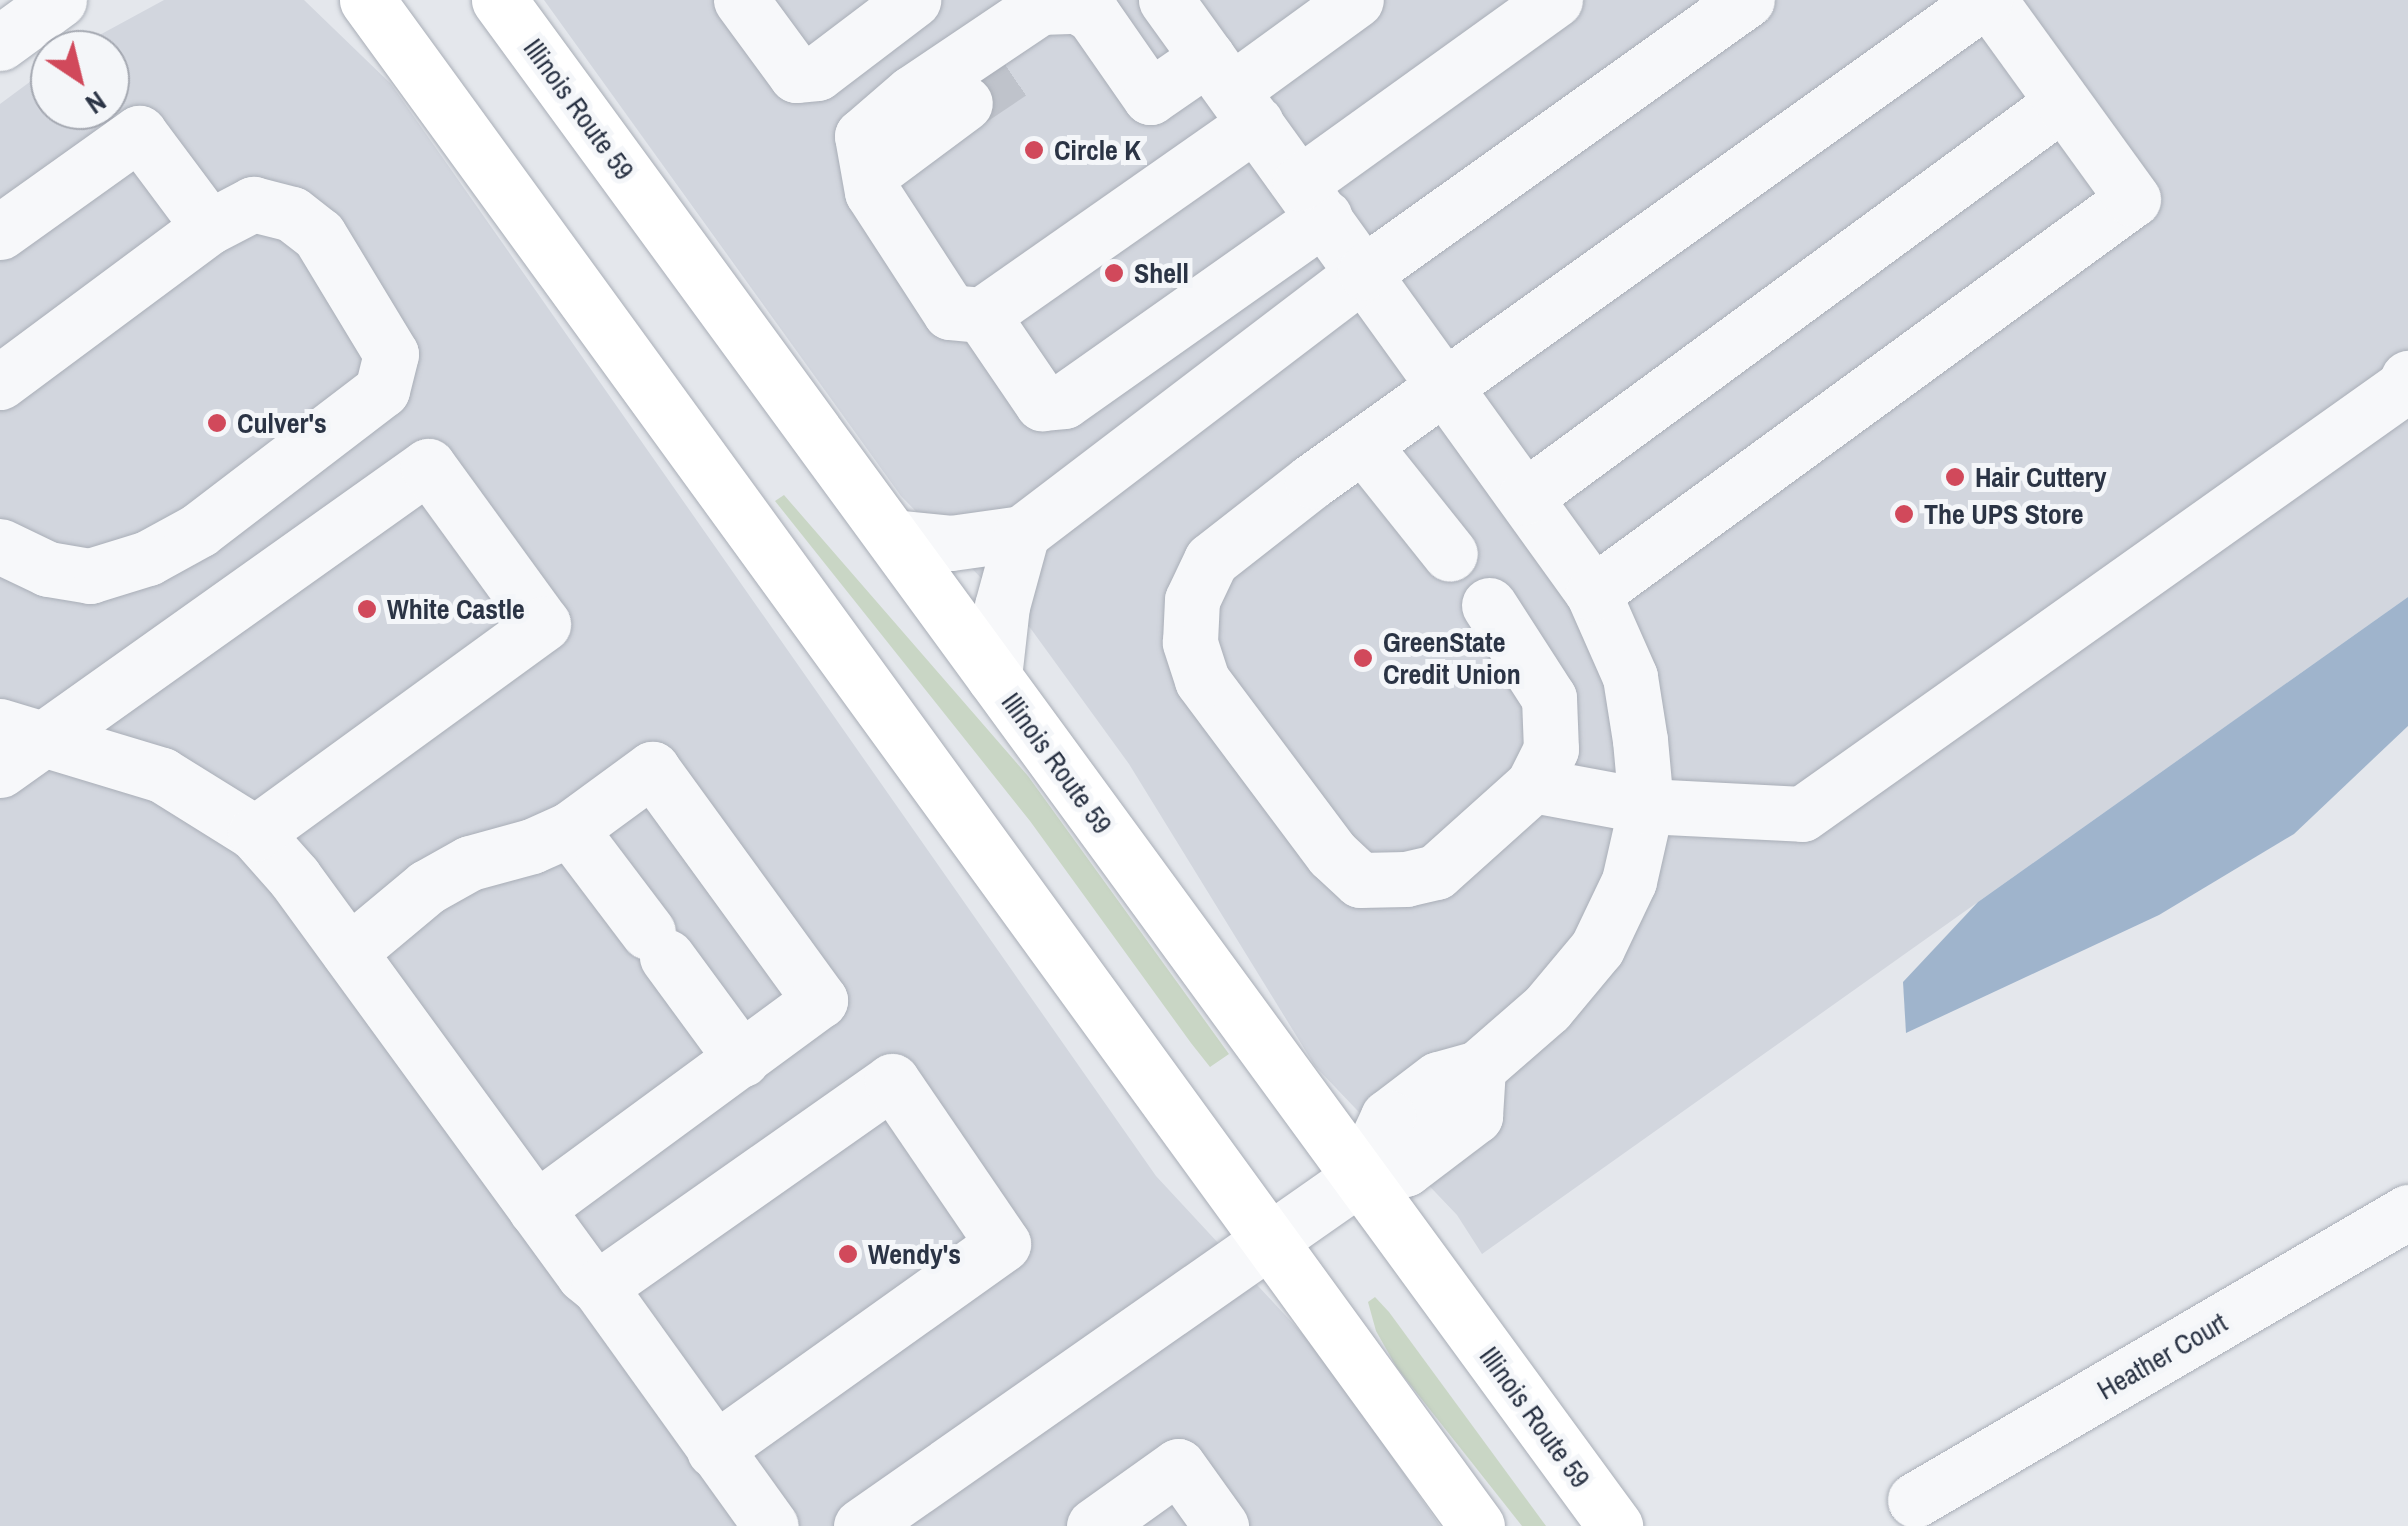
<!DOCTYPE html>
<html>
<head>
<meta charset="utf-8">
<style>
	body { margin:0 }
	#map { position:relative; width:2408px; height:1526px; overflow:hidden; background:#e4e7ec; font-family:"Archivo Narrow",sans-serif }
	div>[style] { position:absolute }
	.built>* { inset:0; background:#d2d6de }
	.green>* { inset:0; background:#c9d6c5 }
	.water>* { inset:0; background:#9fb4cc }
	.minor-tunnel>* { height:55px; margin-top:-27.5px; transform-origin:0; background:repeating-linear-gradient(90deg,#bfc3cb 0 55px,transparent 0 83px) }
	.roads { filter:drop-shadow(0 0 2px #a9aeb7) drop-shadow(0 0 2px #a9aeb7) }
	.minor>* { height:55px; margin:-27.5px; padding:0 27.5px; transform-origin:27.5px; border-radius:27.5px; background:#f7f8fa }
	.major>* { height:55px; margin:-27.5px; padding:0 27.5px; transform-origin:27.5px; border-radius:27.5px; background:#fff }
	.dots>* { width:28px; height:28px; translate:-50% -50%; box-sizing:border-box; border:5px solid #f4f6f9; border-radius:50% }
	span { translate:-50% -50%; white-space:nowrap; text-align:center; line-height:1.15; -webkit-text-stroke:10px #f4f6f9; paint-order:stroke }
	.street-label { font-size:28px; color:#2b3445 }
	.poi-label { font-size:28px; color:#2b3445; font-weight:700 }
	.left { translate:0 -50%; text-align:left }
	.north { position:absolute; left:30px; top:30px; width:100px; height:100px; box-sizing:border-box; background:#f4f6f9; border:2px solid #a4a8b1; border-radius:50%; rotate:145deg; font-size:28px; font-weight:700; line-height:40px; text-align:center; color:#2b3445 }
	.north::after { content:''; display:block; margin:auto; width:35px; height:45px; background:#d1495b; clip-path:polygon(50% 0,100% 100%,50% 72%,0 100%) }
</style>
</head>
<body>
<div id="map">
	<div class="built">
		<div style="clip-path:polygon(164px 0,304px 0,391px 84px,1156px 1176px,1323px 1356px,1440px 1526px,0 1526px,0 104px,50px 67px,50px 110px,110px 110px,110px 50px,72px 50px)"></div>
		<div style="clip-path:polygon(544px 0,2408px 0,2408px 597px,1482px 1254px,1457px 1215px,1315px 1066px,1129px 764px,1031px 629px,901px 496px)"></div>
	</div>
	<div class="green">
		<div style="clip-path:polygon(784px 495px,1028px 776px,1229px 1054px,1210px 1067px,1191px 1043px,1030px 821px,775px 501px)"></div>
		<div style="clip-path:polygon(1375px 1297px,1389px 1312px,1546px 1526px,1522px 1526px,1397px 1368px,1376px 1331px,1368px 1302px)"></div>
	</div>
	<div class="water">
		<div style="clip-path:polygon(2408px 597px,2408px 726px,2294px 834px,2159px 915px,1906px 1033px,1903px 982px,1978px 902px)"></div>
	</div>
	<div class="minor-tunnel">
		<div style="left:965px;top:103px;width:81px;rotate:-33.9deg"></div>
	</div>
	<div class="roads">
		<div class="minor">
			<div style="left:741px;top:0;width:93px;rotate:53.7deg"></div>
			<div style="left:796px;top:75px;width:21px;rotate:-5deg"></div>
			<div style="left:817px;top:73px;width:121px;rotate:-37.2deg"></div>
			<div style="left:1166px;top:0;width:731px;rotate:54.24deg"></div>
			<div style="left:1593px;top:593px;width:92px;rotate:66.2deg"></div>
			<div style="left:1630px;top:677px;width:64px;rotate:81deg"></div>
			<div style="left:1640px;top:740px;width:66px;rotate:84.8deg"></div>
			<div style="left:1646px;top:806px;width:77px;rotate:102.8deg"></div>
			<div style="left:1629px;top:881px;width:74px;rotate:115.5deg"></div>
			<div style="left:1597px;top:948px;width:78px;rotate:129.8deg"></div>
			<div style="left:1547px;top:1008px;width:91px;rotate:139deg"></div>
			<div style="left:1478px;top:1068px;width:41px;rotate:164.6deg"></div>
			<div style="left:1438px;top:1079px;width:63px;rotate:142.8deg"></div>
			<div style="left:1388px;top:1117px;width:66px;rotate:115deg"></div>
			<div style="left:0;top:43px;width:73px;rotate:-36.1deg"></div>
			<div style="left:1232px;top:90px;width:153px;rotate:-36deg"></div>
			<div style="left:1256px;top:123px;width:335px;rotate:145deg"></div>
			<div style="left:982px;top:315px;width:107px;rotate:55.7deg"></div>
			<div style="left:1042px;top:403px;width:22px;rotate:-5deg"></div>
			<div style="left:1064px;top:401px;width:319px;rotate:-35.2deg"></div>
			<div style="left:871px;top:173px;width:117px;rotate:-36.7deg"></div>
			<div style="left:1300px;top:183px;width:314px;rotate:-35.7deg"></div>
			<div style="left:0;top:232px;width:171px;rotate:-35.5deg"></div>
			<div style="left:139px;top:133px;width:117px;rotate:53.3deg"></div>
			<div style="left:982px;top:315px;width:32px;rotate:-175deg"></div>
			<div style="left:950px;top:312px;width:143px;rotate:-123deg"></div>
			<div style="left:872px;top:192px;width:57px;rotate:-100.1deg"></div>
			<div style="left:862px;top:136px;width:66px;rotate:-40.7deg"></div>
			<div style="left:912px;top:93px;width:154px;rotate:-33.9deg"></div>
			<div style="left:1040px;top:7px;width:37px;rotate:-2deg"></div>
			<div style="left:1077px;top:6px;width:18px;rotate:29deg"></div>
			<div style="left:1093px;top:15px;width:100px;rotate:55.2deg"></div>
			<div style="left:1150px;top:97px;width:70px;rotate:-34.6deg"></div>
			<div style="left:0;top:382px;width:260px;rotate:-36.6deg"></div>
			<div style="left:209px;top:227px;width:50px;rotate:-27.6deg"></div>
			<div style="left:253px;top:204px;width:40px;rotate:14.4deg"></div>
			<div style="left:292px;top:214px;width:34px;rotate:38deg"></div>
			<div style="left:319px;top:235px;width:139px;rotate:58.8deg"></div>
			<div style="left:391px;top:354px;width:37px;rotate:104deg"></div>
			<div style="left:382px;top:390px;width:230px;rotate:142.6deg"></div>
			<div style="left:199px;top:530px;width:58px;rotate:151.2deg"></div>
			<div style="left:148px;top:558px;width:61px;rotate:162.8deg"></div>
			<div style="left:90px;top:576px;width:43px;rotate:-170.5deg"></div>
			<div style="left:48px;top:569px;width:53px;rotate:-154.4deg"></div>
			<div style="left:1363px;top:445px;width:139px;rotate:51.4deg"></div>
			<div style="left:1525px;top:497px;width:666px;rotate:-36.27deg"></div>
			<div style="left:893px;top:537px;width:58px;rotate:5.9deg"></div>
			<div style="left:951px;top:543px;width:72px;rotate:-8deg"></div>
			<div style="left:1022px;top:533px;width:431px;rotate:-37.3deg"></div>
			<div style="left:1365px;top:272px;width:469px;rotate:-35.5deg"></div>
			<div style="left:1593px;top:593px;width:668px;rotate:-36.12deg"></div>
			<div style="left:2133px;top:199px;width:246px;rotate:-125.9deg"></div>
			<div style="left:1489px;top:605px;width:111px;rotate:57.2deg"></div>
			<div style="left:1549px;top:698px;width:51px;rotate:87.8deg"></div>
			<div style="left:1551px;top:749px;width:40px;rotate:116.6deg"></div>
			<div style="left:1533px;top:785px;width:130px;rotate:138.1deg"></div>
			<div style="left:1436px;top:872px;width:31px;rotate:167deg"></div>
			<div style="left:1406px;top:879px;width:46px;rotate:178.8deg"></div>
			<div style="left:1360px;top:880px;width:38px;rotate:-137deg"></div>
			<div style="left:1332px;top:854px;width:217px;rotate:-126.8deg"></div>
			<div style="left:1202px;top:680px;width:40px;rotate:-108deg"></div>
			<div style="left:1190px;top:642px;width:42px;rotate:-87.3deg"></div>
			<div style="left:1192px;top:600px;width:44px;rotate:-64.6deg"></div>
			<div style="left:1211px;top:560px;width:128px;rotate:-38deg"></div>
			<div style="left:1312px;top:481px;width:827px;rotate:-35.55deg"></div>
			<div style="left:994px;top:677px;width:71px;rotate:-83.6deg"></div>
			<div style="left:1002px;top:606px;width:76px;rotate:-74.7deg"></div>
			<div style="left:0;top:726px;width:169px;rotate:16.8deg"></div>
			<div style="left:162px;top:775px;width:110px;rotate:31.9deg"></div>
			<div style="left:255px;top:833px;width:59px;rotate:48.4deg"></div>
			<div style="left:294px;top:877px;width:492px;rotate:53.9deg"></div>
			<div style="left:584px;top:1275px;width:19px;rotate:39deg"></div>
			<div style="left:599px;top:1287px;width:294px;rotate:54.3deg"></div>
			<div style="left:0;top:770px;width:525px;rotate:-35.39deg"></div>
			<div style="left:428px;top:466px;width:195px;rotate:54deg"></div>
			<div style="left:543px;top:624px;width:356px;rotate:144deg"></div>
			<div style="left:1533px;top:785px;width:115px;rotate:10.5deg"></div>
			<div style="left:1646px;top:806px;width:156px;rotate:2.9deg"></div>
			<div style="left:1802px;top:814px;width:738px;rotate:-35.35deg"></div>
			<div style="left:2404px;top:387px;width:10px;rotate:-66deg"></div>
			<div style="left:570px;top:829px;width:129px;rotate:52.9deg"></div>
			<div style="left:349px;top:952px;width:102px;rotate:-39.8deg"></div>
			<div style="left:427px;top:887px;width:49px;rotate:-29.2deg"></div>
			<div style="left:470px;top:863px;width:64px;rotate:-15.3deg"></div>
			<div style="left:532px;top:846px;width:42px;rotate:-24.1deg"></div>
			<div style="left:570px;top:829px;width:102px;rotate:-36.2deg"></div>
			<div style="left:652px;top:769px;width:286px;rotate:54deg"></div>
			<div style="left:820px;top:1000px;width:353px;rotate:143.7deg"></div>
			<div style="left:667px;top:957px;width:127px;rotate:53.7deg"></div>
			<div style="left:599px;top:1287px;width:358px;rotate:-35.1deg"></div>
			<div style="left:892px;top:1081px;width:197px;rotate:55.7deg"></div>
			<div style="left:1003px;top:1244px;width:355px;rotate:144.5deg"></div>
			<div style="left:1915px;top:1500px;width:571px;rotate:-30.29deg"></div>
			<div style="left:861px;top:1526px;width:609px;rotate:-34.97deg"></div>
			<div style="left:1360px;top:1177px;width:46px;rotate:-10.1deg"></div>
			<div style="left:1405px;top:1169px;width:88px;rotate:-37.1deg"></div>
			<div style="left:1475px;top:1116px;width:48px;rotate:-86.4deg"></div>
			<div style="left:1094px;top:1526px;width:103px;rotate:-35.5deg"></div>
			<div style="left:1178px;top:1466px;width:74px;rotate:54.4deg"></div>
		</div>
		<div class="major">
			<div style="left:367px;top:0;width:1887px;rotate:53.97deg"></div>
			<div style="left:499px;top:0;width:1891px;rotate:53.82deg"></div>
		</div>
	</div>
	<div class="dots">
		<div style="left:1034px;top:150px;background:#d1495b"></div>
		<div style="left:1114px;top:273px;background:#d1495b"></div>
		<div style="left:217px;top:423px;background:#d1495b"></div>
		<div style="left:1955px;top:477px;background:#d1495b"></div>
		<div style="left:1904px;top:514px;background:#d1495b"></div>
		<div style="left:367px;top:609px;background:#d1495b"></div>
		<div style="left:1363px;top:658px;background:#d1495b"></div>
		<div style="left:848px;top:1254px;background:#d1495b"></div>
	</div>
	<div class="street-label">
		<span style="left:579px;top:109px;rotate:54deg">Illinois Route 59</span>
		<span style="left:1057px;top:763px;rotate:54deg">Illinois Route 59</span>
		<span style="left:2162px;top:1356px;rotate:-30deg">Heather Court</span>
		<span style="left:1535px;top:1417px;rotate:54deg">Illinois Route 59</span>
	</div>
	<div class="poi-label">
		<span class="left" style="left:1054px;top:150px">Circle K</span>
		<span class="left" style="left:1134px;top:273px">Shell</span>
		<span class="left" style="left:237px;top:423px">Culver's</span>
		<span class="left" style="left:1975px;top:477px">Hair Cuttery</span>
		<span class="left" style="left:1924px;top:514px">The UPS Store</span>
		<span class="left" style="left:387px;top:609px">White Castle</span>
		<span class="left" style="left:1383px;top:658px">GreenState<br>Credit Union</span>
		<span class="left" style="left:868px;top:1254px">Wendy's</span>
	</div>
	<div class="north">N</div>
</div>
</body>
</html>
